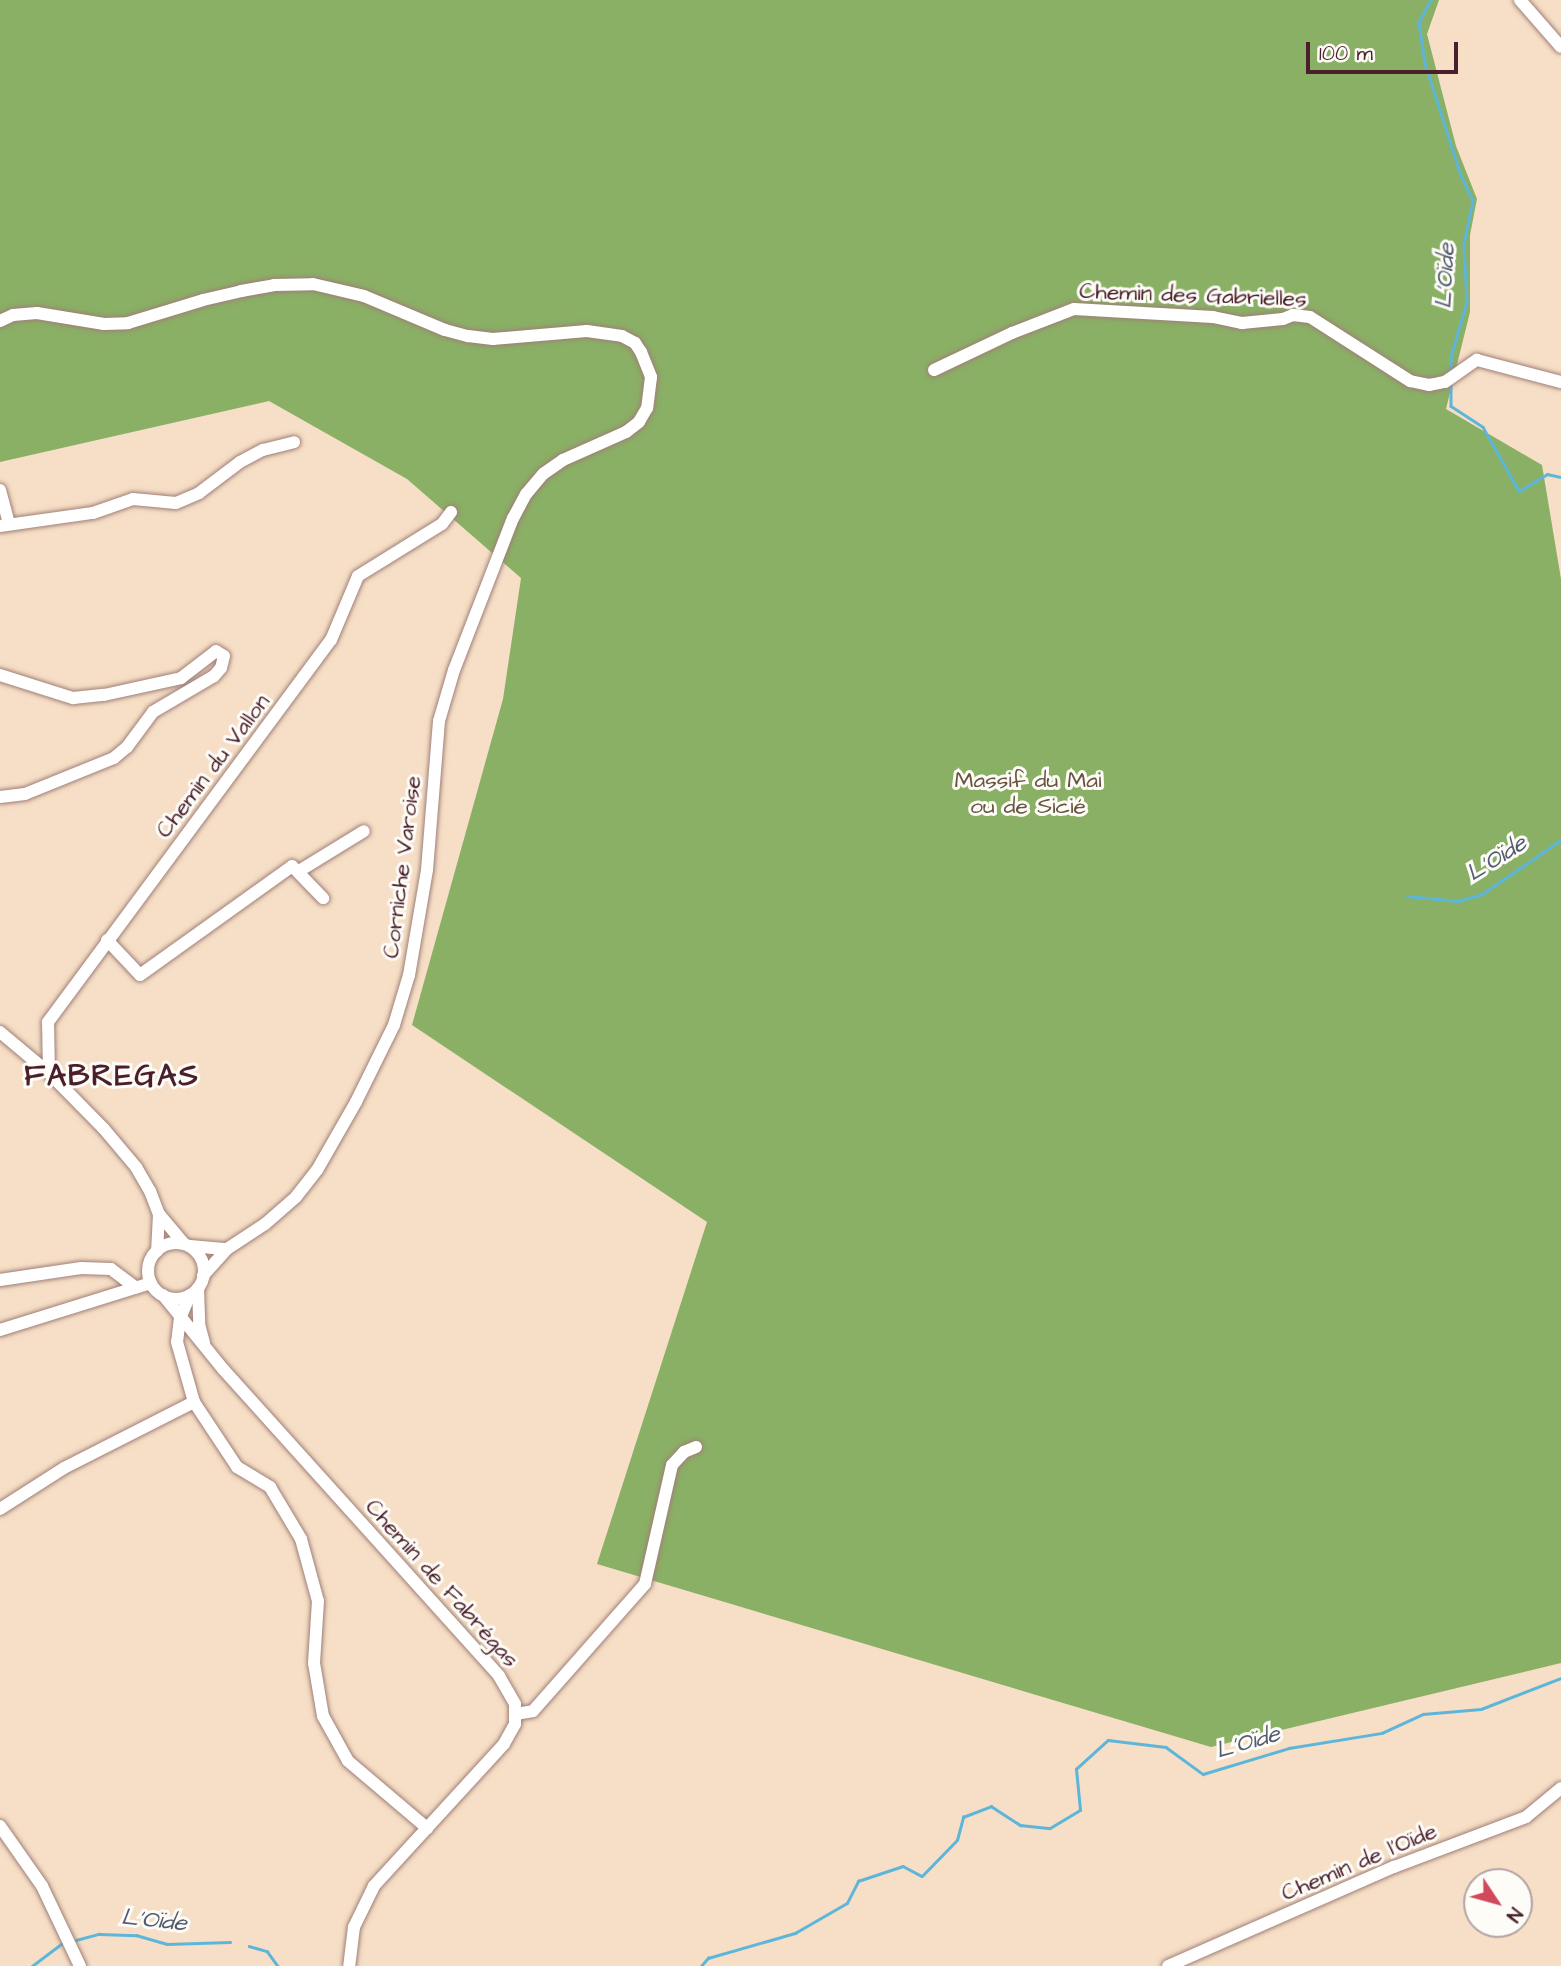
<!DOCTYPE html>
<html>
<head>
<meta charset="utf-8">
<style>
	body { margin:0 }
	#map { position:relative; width:1561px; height:1966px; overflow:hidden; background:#f6dfc6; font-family:"Architects Daughter",sans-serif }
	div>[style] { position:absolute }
	.forest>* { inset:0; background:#8ab065 }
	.stream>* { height:2.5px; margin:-1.25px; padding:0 1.25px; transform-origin:1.25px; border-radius:1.25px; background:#5db6da }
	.roads { filter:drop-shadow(0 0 2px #a07f78) drop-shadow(0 0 2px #a07f78) }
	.minor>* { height:12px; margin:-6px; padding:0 6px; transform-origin:6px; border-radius:6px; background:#fff }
	.minor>.ring { margin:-6px; padding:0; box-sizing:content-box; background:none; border:12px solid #fff; border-radius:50% }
	span { translate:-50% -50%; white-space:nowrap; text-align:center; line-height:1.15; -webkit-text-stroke:6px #fdfcf7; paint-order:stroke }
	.street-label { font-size:23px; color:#4a1f2b }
	.park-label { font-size:23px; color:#685341 }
	.water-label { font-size:24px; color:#525b71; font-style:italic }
	.district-label { font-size:30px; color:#4a1f2b; font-weight:700; letter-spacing:2px }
	.north { position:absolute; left:1463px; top:1868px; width:70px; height:70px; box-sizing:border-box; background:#fdfcf7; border:2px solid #b5a4a5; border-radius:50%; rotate:126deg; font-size:19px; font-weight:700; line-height:28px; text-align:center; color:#4a1f2b }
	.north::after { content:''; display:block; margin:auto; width:24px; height:32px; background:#d1495b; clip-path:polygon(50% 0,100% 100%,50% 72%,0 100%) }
	.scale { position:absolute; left:1306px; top:42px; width:152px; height:32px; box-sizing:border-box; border:4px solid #4a1f2b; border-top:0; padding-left:9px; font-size:21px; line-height:24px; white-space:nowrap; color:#4a1f2b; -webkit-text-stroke:5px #fdfcf7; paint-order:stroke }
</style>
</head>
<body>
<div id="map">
	<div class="forest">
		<div style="clip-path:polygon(0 0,1439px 0,1427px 34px,1456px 146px,1477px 199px,1470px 235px,1470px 312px,1446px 409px,1542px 465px,1561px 579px,1561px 1663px,1211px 1747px,597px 1564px,707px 1222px,412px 1025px,503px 699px,521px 578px,407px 479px,269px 401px,0 462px)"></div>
	</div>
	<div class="stream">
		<div style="left:1431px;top:0;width:26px;rotate:118deg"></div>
		<div style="left:1419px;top:23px;width:40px;rotate:81.5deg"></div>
		<div style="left:1425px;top:63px;width:115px;rotate:72.3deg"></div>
		<div style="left:1460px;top:173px;width:31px;rotate:65deg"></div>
		<div style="left:1473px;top:201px;width:44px;rotate:101.8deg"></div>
		<div style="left:1464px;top:244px;width:58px;rotate:87deg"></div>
		<div style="left:1467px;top:302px;width:57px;rotate:106.2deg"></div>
		<div style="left:1451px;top:357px;width:17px;rotate:90deg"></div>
		<div style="left:1451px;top:384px;width:22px;rotate:90deg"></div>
		<div style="left:1451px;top:406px;width:38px;rotate:33deg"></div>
		<div style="left:1483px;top:427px;width:73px;rotate:60.6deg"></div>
		<div style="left:1519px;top:491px;width:33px;rotate:-31deg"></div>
		<div style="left:1547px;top:474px;width:14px;rotate:12deg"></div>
		<div style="left:1407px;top:896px;width:51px;rotate:5.6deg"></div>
		<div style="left:1458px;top:901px;width:25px;rotate:-16deg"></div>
		<div style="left:1482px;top:894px;width:96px;rotate:-34.4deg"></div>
		<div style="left:76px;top:1940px;width:24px;rotate:-15deg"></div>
		<div style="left:99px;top:1934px;width:37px;rotate:2deg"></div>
		<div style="left:136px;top:1935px;width:32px;rotate:16deg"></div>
		<div style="left:167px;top:1944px;width:63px;rotate:-1.8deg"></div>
		<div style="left:249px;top:1946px;width:19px;rotate:16deg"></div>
		<div style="left:267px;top:1951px;width:19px;rotate:54deg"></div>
		<div style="left:32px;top:1966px;width:38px;rotate:-37deg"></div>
		<div style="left:701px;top:1966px;width:11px;rotate:-49deg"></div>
		<div style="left:708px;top:1958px;width:91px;rotate:-16deg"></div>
		<div style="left:795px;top:1933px;width:60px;rotate:-30deg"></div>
		<div style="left:847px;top:1903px;width:25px;rotate:-63deg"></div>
		<div style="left:858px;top:1881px;width:47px;rotate:-18.4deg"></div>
		<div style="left:903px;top:1866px;width:21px;rotate:28deg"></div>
		<div style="left:922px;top:1876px;width:50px;rotate:-45.8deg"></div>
		<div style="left:957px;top:1840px;width:24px;rotate:-75deg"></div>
		<div style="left:963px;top:1817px;width:30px;rotate:-21deg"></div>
		<div style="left:991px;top:1806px;width:35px;rotate:33deg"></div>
		<div style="left:1020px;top:1825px;width:30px;rotate:6deg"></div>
		<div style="left:1050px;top:1828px;width:35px;rotate:-31deg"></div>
		<div style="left:1080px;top:1810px;width:41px;rotate:-95.6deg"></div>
		<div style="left:1076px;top:1769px;width:43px;rotate:-42.2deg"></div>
		<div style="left:1108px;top:1740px;width:58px;rotate:6.9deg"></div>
		<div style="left:1166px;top:1747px;width:46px;rotate:36.1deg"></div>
		<div style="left:1203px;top:1774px;width:90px;rotate:-16.8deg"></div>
		<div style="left:1289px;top:1748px;width:94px;rotate:-9.2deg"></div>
		<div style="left:1382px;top:1733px;width:45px;rotate:-24.9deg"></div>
		<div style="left:1423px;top:1714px;width:58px;rotate:-4.9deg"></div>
		<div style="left:1481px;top:1709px;width:86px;rotate:-21.2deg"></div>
	</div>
	<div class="roads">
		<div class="minor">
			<div style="left:1520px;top:0;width:62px;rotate:48.9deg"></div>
			<div style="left:0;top:321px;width:14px;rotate:-25deg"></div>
			<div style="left:13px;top:315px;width:24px;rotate:-5deg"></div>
			<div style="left:37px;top:313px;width:68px;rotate:9.3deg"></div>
			<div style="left:104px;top:324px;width:24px;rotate:-2deg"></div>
			<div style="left:128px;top:323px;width:78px;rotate:-17deg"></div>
			<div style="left:203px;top:300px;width:39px;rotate:-13deg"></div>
			<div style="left:241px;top:291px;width:34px;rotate:-10deg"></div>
			<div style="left:274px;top:285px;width:39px;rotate:-1deg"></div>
			<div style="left:313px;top:284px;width:52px;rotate:13.2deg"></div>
			<div style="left:364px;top:296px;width:88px;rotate:22.8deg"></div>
			<div style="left:445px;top:330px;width:24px;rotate:15deg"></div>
			<div style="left:468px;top:336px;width:25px;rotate:7deg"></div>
			<div style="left:493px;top:339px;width:94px;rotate:-4.9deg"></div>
			<div style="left:587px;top:331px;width:35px;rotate:8deg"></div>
			<div style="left:622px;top:336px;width:15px;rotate:28deg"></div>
			<div style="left:635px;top:343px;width:11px;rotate:56deg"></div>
			<div style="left:641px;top:352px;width:27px;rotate:68deg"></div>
			<div style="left:651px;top:377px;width:31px;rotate:97deg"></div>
			<div style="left:647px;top:408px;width:16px;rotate:120deg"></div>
			<div style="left:639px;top:422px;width:16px;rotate:142deg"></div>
			<div style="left:626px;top:432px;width:69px;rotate:156deg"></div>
			<div style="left:563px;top:460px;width:24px;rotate:145deg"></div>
			<div style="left:543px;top:474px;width:26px;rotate:130deg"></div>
			<div style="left:526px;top:494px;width:27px;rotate:118deg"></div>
			<div style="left:513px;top:518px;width:163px;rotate:111.2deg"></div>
			<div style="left:454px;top:670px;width:53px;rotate:106.4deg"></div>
			<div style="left:439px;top:721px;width:149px;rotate:94.6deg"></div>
			<div style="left:427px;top:870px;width:107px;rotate:99.7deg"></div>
			<div style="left:409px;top:975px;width:52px;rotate:106.7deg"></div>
			<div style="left:394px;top:1025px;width:86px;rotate:116.3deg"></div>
			<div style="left:356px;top:1102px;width:78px;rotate:119.8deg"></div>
			<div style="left:317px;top:1170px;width:34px;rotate:128deg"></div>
			<div style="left:296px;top:1197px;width:41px;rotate:138.9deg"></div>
			<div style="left:265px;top:1224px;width:45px;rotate:146.7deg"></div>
			<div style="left:227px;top:1249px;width:36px;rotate:132deg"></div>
			<div style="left:934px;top:370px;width:86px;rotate:-25.4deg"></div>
			<div style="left:1012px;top:333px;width:66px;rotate:-21.2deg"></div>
			<div style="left:1074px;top:309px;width:139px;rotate:3.3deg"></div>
			<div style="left:1213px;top:317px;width:30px;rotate:12deg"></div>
			<div style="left:1242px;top:323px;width:41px;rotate:-5.6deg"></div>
			<div style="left:1283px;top:319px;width:11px;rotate:-22deg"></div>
			<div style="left:1293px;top:315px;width:17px;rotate:7deg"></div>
			<div style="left:1310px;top:317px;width:119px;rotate:32.6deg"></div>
			<div style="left:1410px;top:381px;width:19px;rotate:12deg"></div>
			<div style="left:1429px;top:385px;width:16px;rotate:-11deg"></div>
			<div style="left:1445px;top:382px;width:39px;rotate:-35deg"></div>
			<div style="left:1477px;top:360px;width:87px;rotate:14.7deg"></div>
			<div style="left:0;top:490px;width:35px;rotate:75deg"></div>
			<div style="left:0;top:526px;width:94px;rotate:-8deg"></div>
			<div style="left:93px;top:513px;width:42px;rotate:-19.3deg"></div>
			<div style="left:133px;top:499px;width:43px;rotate:5.3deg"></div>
			<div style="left:176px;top:503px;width:25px;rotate:-23deg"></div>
			<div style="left:199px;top:493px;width:51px;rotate:-37.1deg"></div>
			<div style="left:240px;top:462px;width:26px;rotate:-28deg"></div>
			<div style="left:263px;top:450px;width:32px;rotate:-14deg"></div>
			<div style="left:0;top:675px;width:77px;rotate:17.5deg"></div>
			<div style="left:73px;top:698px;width:31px;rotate:-6deg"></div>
			<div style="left:104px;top:695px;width:79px;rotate:-12.4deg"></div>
			<div style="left:181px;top:678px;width:44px;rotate:-37.6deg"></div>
			<div style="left:216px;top:651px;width:9px;rotate:32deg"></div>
			<div style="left:224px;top:656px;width:12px;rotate:104deg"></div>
			<div style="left:221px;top:668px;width:11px;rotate:131deg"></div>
			<div style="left:214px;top:676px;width:71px;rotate:149.5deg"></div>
			<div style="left:153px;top:712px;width:44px;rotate:126.6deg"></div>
			<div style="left:127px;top:747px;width:17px;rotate:140deg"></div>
			<div style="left:114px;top:758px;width:96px;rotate:158deg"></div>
			<div style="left:25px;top:794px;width:25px;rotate:173deg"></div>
			<div style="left:299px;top:871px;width:76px;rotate:-31.6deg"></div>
			<div style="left:107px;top:940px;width:48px;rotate:46.7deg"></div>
			<div style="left:140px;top:975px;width:187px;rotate:-35.6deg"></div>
			<div style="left:292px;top:866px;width:45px;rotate:45.9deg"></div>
			<div style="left:0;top:1032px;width:64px;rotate:39.9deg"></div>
			<div style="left:49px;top:1073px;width:78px;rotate:45.5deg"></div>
			<div style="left:104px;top:1129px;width:50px;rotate:49.9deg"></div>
			<div style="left:136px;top:1167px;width:28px;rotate:60deg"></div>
			<div style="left:150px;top:1191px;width:25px;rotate:69deg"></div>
			<div style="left:159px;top:1214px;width:37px;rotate:93deg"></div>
			<div style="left:49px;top:1073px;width:51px;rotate:-91.1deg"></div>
			<div style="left:48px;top:1022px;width:475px;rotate:-53.5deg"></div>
			<div style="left:331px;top:640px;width:69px;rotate:-67.1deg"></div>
			<div style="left:358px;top:576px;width:99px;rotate:-31.8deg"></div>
			<div style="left:442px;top:524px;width:15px;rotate:-53deg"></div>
			<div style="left:159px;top:1214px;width:39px;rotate:50deg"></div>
			<div class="ring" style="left:148px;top:1243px;width:44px;height:44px"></div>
			<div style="left:190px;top:1246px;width:37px;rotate:5deg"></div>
			<div style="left:0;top:1280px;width:82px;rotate:-8.4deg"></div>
			<div style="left:81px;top:1268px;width:30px;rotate:2deg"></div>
			<div style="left:111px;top:1269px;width:31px;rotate:37deg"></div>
			<div style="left:198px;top:1288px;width:36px;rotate:88deg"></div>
			<div style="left:199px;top:1324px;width:20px;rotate:75deg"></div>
			<div style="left:163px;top:1295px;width:95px;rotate:51deg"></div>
			<div style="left:223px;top:1369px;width:413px;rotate:48deg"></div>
			<div style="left:499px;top:1676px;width:32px;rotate:60deg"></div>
			<div style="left:515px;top:1704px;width:20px;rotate:90deg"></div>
			<div style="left:515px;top:1724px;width:23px;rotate:119deg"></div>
			<div style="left:504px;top:1744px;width:193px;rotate:132.5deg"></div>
			<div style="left:374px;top:1886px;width:46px;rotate:116deg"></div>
			<div style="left:354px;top:1927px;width:39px;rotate:97deg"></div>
			<div style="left:190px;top:1295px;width:25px;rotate:113deg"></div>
			<div style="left:180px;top:1318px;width:24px;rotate:97deg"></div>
			<div style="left:177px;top:1342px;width:62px;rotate:74.2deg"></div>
			<div style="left:194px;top:1402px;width:78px;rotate:56.5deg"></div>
			<div style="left:237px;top:1467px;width:39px;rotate:31deg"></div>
			<div style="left:270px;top:1487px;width:61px;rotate:59.2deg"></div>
			<div style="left:301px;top:1539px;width:64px;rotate:74.7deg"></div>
			<div style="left:318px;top:1601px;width:62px;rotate:93.7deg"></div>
			<div style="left:314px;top:1663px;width:54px;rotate:80.4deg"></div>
			<div style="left:323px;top:1716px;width:51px;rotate:60.9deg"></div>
			<div style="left:348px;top:1761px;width:104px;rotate:40.3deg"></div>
			<div style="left:0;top:1330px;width:158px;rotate:-17.3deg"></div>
			<div style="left:0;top:1509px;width:76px;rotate:-32.6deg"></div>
			<div style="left:64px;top:1468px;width:146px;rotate:-26.9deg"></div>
			<div style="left:516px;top:1714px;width:17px;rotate:-10deg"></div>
			<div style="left:533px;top:1711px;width:169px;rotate:-48.6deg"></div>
			<div style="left:645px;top:1584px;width:122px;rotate:-77.2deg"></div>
			<div style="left:672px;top:1465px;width:18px;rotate:-47deg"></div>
			<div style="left:684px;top:1452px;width:13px;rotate:-23deg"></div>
			<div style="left:0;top:1826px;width:73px;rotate:55deg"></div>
			<div style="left:42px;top:1886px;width:89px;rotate:64.6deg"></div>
			<div style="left:1168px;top:1966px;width:247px;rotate:-23.7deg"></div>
			<div style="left:1394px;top:1867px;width:141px;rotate:-20.7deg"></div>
			<div style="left:1526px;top:1817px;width:45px;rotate:-39.6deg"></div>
		</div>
	</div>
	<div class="street-label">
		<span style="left:1193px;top:295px;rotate:2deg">Chemin des Gabrielles</span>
		<span style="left:213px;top:766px;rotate:-53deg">Chemin du Vallon</span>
		<span style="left:402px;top:867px;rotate:-83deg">Corniche Varoise</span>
		<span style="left:442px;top:1583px;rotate:48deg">Chemin de Fabrégas</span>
		<span style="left:1359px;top:1862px;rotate:-23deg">Chemin de l'Oïde</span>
	</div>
	<div class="park-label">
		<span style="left:1028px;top:793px">Massif du Mai<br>ou de Sicié</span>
	</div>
	<div class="water-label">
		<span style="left:1446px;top:276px;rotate:-87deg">L'Oïde</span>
		<span style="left:1497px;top:859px;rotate:-32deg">L'Oïde</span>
		<span style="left:1248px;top:1743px;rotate:-16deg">L'Oïde</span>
		<span style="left:154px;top:1921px;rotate:6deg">L'Oïde</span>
	</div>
	<div class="district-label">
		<span style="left:112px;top:1076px">FABREGAS</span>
	</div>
	<div class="north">N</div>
	<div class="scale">100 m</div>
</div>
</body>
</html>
